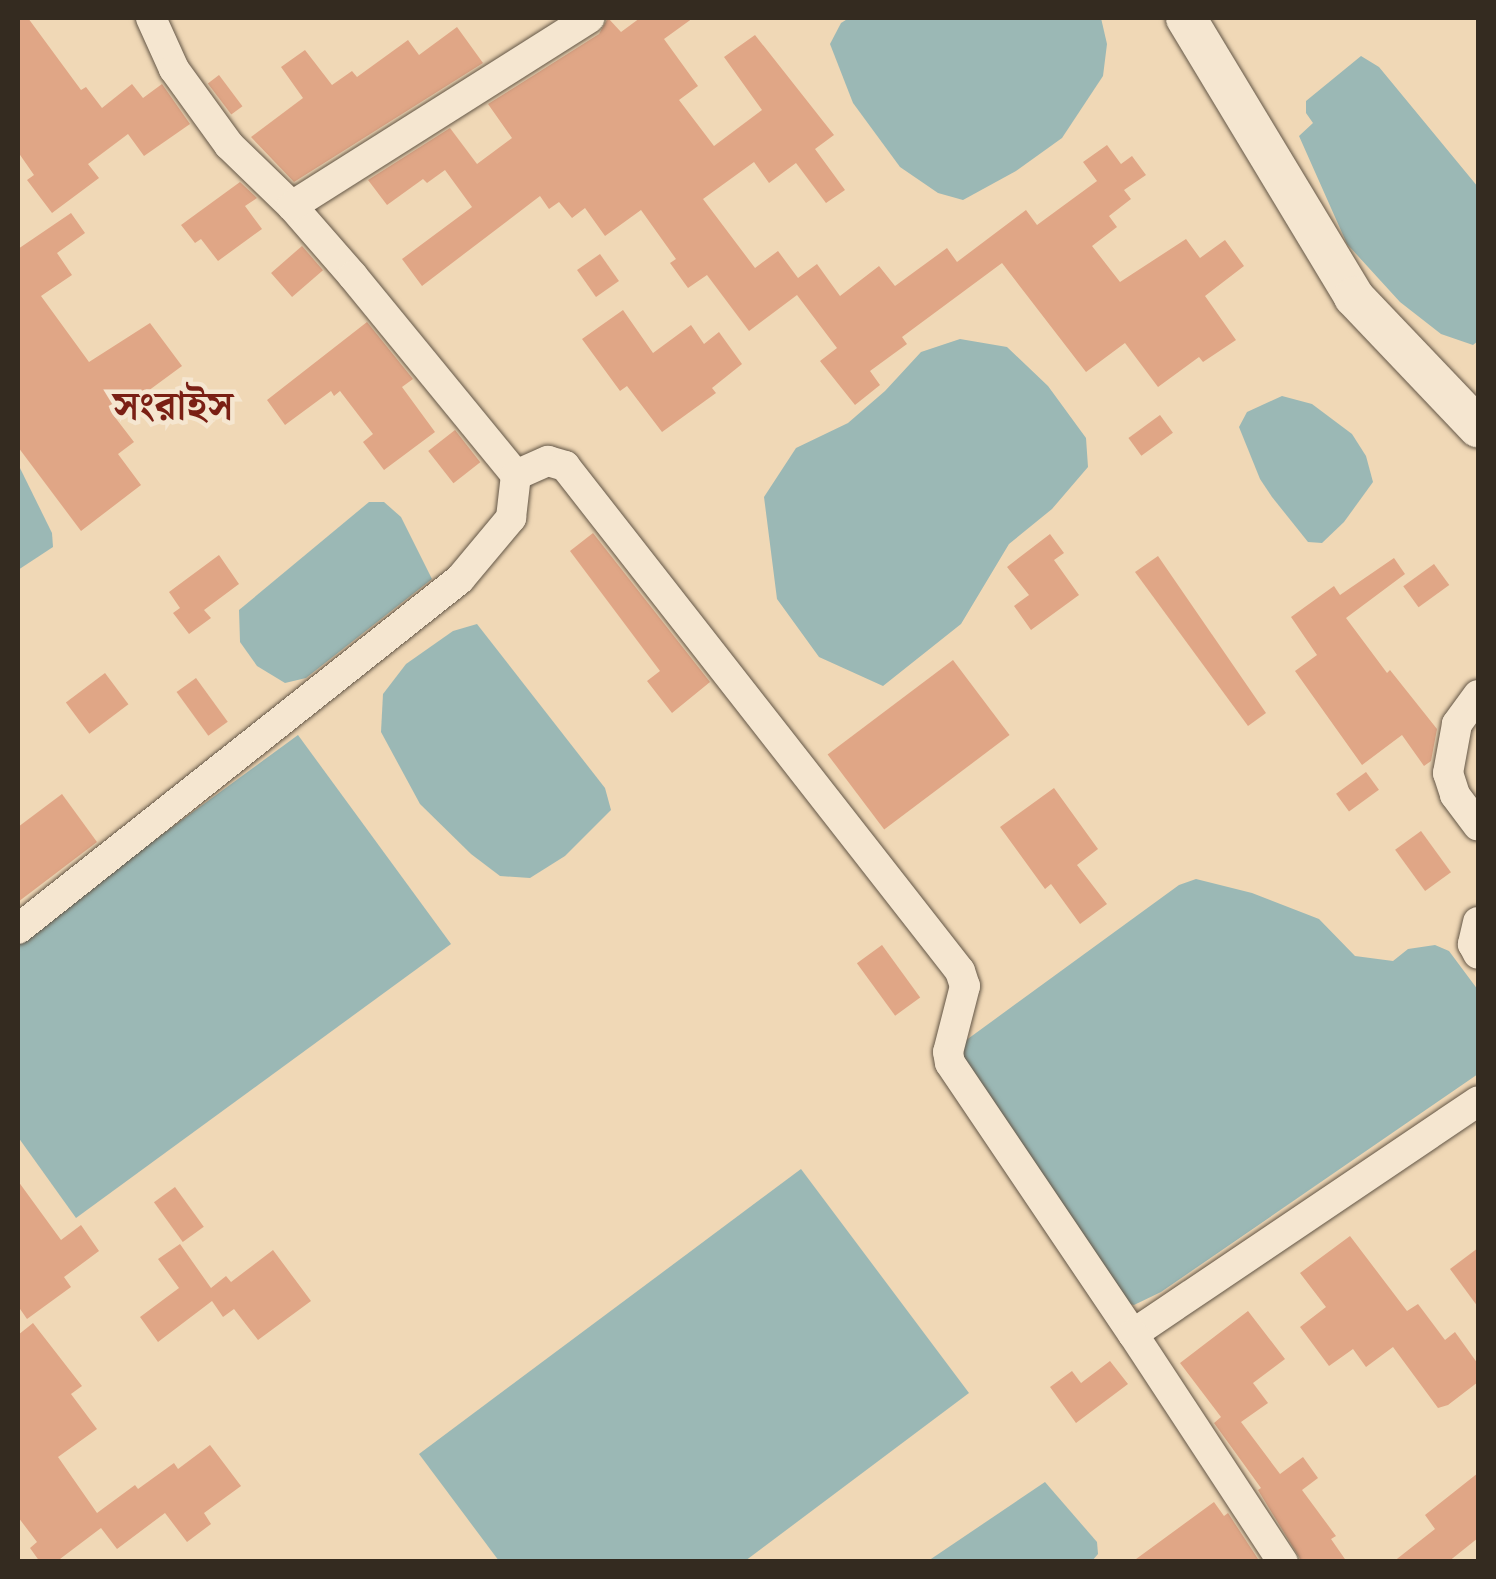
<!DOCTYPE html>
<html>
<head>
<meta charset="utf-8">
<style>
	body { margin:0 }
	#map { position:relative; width:1496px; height:1579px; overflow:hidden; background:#f0d8b6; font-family:"IM FELL DW Pica","Noto Serif Bengali",serif }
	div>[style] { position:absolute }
	.water>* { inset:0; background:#9bb8b5 }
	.building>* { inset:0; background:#e0a686; transform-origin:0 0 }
	.roads { filter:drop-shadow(0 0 2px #635646) drop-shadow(0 0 2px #635646) }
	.minor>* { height:30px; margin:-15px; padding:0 15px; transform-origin:15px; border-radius:15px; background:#f5e6d0 }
	.tertiary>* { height:40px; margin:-20px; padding:0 20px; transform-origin:20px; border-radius:20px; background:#f5e6d0 }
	span { translate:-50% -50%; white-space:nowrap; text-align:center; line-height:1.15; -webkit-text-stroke:9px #f5e6d0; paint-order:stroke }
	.district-label { font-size:40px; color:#7a1f14; font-weight:700 }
	.frame { position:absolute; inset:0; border:20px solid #342b20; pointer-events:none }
</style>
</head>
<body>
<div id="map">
	<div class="water">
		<div style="clip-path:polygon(849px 18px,1101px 18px,1107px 44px,1103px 76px,1062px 138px,1016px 171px,963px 200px,938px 193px,900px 167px,853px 103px,830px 44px,841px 23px)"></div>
		<div style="clip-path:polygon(1361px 56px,1379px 67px,1478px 187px,1478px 341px,1473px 345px,1441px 334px,1400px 302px,1347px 244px,1299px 136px,1313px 123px,1306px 113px,1306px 101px)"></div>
		<div style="clip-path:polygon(960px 339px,1007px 347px,1048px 386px,1086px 438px,1088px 467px,1052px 509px,1009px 544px,961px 624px,883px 686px,819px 657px,777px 599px,764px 497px,796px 448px,848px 423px,885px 391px,921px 352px)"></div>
		<div style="clip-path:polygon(1282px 396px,1312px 404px,1352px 434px,1366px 456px,1373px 482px,1344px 522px,1322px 543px,1308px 542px,1272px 497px,1260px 479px,1239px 427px,1247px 412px)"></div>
		<div style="clip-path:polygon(18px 464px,52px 533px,53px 547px,18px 570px)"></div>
		<div style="clip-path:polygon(369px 502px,384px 502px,401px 517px,432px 579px,306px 678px,285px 683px,257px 666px,240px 642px,239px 610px)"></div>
		<div style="clip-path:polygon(477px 624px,605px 788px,611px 810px,565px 856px,530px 878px,500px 876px,471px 854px,420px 804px,381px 732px,383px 694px,406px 664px,453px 631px)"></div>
		<div style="clip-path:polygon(298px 735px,451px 944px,76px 1218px,18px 1137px,18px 940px)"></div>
		<div style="clip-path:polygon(1196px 879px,1252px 893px,1319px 919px,1355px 956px,1393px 961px,1408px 949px,1435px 945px,1449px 951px,1478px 990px,1478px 1074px,1161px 1292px,1134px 1305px,1126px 1303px,954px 1049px,1179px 885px)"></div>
		<div style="clip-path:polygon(801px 1169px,969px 1393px,745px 1561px,499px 1561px,419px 1454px)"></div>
		<div style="clip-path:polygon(1045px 1482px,1097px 1542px,1098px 1554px,1092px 1561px,928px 1561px)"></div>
	</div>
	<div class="building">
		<div style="clip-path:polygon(18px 18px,28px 18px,81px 90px,86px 87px,102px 108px,132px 84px,143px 98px,162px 84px,190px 124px,144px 156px,128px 134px,88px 164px,99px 178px,52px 213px,27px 180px,34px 175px,18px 152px)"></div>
		<div style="clip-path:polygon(608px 18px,621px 32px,640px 18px,693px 18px,664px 39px,698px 86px,679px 100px,714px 146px,762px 110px,724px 57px,755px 35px,834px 135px,815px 149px,845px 190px,826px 203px,796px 163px,769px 183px,754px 162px,703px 199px,755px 268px,778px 251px,798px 278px,817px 264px,840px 296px,879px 266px,895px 286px,947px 248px,957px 262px,1026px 210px,1037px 225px,1097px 181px,1083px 162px,1107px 145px,1121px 164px,1132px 156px,1146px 175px,1124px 190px,1131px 199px,1109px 216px,1117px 227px,1092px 246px,1120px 282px,1186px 239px,1200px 258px,1225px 240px,1244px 266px,1205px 296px,1236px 340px,1203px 362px,1199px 357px,1158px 387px,1125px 343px,1086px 372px,1002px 263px,902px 337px,907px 344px,870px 371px,880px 385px,855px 405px,820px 361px,837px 348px,797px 295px,749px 331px,707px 275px,688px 288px,670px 263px,676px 259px,641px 210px,605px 236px,585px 208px,572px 218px,559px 202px,549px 209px,540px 196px,422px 286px,402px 259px,472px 207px,445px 170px,427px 183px,423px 179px,387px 205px,368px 180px,450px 128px,477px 164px,512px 138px,488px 104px,599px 34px)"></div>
		<div style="clip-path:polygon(457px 27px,483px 63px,294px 182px,251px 137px,303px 98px,281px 67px,305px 50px,332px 85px,352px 71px,357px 77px,408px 40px,419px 55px)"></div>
		<div style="left:219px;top:75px;width:39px;height:14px;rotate:53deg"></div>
		<div style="clip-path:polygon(240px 182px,257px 198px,245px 206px,262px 229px,218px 261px,201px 239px,195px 243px,181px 225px)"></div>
		<div style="clip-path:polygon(71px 213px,85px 233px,57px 253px,72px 275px,41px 296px,89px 362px,150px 323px,182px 366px,114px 416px,134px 442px,118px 454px,141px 485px,81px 531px,18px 447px,18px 249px)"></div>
		<div style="left:302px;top:246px;width:32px;height:41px;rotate:49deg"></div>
		<div style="left:600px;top:254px;width:33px;height:28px;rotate:55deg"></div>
		<div style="clip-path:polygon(623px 310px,653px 353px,691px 325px,704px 344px,719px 332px,742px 364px,712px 388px,716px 393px,662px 432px,627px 386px,620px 391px,582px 339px)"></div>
		<div style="clip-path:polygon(367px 322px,413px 379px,402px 387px,435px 432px,384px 470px,363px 442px,373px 434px,340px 391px,334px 396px,331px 391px,285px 425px,267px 400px)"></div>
		<div style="left:1160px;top:415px;width:22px;height:39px;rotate:54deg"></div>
		<div style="left:455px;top:430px;width:41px;height:34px;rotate:52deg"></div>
		<div style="clip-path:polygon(593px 533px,710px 682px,672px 713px,647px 681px,660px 671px,570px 551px)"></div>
		<div style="clip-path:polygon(1050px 534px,1064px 553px,1054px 560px,1079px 595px,1031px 630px,1014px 606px,1029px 595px,1007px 567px)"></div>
		<div style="clip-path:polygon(219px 555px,239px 584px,204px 610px,211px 618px,189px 634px,173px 613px,180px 608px,169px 592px)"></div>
		<div style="clip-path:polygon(1158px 556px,1266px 713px,1248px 726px,1135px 572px)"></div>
		<div style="clip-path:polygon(1394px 558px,1405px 574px,1346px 618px,1387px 673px,1390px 670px,1437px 729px,1431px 761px,1424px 766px,1402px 735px,1362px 765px,1295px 671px,1317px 655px,1291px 617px,1334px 586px,1340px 595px)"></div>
		<div style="left:1434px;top:564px;width:26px;height:38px;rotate:54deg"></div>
		<div style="left:953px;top:660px;width:94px;height:157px;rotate:53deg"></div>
		<div style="left:105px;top:673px;width:39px;height:49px;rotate:53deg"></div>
		<div style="left:196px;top:678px;width:54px;height:24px;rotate:54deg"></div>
		<div style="left:1366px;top:772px;width:22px;height:37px;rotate:54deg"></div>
		<div style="clip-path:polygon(1054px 788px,1098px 849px,1077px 865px,1107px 904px,1080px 924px,1051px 884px,1045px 889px,1000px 827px)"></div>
		<div style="clip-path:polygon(62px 794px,97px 842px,18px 902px,18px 827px)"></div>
		<div style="left:1421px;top:831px;width:51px;height:32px;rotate:54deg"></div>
		<div style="left:882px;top:945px;width:65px;height:31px;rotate:54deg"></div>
		<div style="clip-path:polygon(18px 1181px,61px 1240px,81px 1225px,99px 1251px,64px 1277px,71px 1287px,27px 1319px,18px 1306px)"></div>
		<div style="left:175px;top:1187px;width:49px;height:26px;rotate:54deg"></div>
		<div style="clip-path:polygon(1350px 1236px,1407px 1311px,1418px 1304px,1445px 1340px,1455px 1332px,1478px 1364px,1478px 1382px,1448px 1405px,1438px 1408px,1393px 1347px,1366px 1367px,1353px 1349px,1329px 1366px,1300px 1327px,1326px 1307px,1300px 1273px)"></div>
		<div style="clip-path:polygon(180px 1244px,211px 1288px,226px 1276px,231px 1282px,273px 1250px,311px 1301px,258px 1340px,234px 1309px,223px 1317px,212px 1301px,158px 1342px,140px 1317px,179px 1288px,158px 1259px)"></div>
		<div style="clip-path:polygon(1478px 1248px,1478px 1307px,1450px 1269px)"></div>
		<div style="clip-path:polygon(1248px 1311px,1285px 1359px,1253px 1383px,1268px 1403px,1241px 1422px,1280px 1474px,1303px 1457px,1318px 1478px,1302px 1490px,1336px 1536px,1331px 1539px,1347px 1562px,1302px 1562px,1258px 1490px,1261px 1488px,1214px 1423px,1221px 1417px,1180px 1363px)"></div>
		<div style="clip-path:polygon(33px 1323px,82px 1386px,71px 1394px,97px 1429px,58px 1457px,97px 1513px,135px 1485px,138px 1489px,174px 1463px,178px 1469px,210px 1445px,241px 1486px,204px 1513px,211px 1524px,187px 1542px,165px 1513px,117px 1549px,101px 1528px,56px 1562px,40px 1562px,30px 1548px,37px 1542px,18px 1517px,18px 1335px)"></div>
		<div style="clip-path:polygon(1110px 1361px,1128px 1384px,1076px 1423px,1050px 1387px,1072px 1371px,1081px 1383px)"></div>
		<div style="clip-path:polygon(1478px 1473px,1478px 1538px,1448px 1562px,1393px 1562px,1435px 1529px,1425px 1515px)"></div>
		<div style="clip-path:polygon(1214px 1502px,1224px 1516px,1228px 1513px,1260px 1562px,1132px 1562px)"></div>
	</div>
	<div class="roads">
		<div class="minor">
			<div style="left:151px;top:18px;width:56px;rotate:65.7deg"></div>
			<div style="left:174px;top:69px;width:94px;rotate:54.1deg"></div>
			<div style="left:229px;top:145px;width:88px;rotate:44.1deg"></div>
			<div style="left:292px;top:206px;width:93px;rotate:48.9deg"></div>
			<div style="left:353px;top:276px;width:257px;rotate:50.7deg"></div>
			<div style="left:292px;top:206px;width:352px;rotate:-32.3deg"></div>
			<div style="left:1478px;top:695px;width:36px;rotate:126deg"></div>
			<div style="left:1457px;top:724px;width:50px;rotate:100.4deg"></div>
			<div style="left:1448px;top:773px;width:23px;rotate:72deg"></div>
			<div style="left:1455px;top:795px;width:38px;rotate:53deg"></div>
			<div style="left:1478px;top:922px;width:23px;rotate:103deg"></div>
			<div style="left:1473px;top:944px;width:11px;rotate:63deg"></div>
			<div style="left:18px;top:929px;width:564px;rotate:-38.37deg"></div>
			<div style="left:460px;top:579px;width:80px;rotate:-50.1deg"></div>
			<div style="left:511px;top:518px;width:43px;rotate:-83.4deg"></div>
			<div style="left:516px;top:475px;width:35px;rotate:-24deg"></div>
			<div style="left:548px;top:461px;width:18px;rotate:16deg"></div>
			<div style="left:565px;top:466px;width:641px;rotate:51.97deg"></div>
			<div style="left:960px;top:971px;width:16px;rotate:72deg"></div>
			<div style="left:965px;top:986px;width:68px;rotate:104.4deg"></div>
			<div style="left:948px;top:1052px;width:11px;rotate:80deg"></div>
			<div style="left:950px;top:1063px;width:327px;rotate:56deg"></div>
			<div style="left:1133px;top:1334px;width:416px;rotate:-34deg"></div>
			<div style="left:1133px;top:1334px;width:273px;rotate:56.7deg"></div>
		</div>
		<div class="tertiary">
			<div style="left:1186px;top:18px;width:326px;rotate:58.9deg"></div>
			<div style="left:1354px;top:297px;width:180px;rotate:46.4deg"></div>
		</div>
	</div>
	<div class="district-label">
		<span style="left:173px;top:408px">সংরাইস</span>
	</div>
	<div class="frame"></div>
</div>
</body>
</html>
